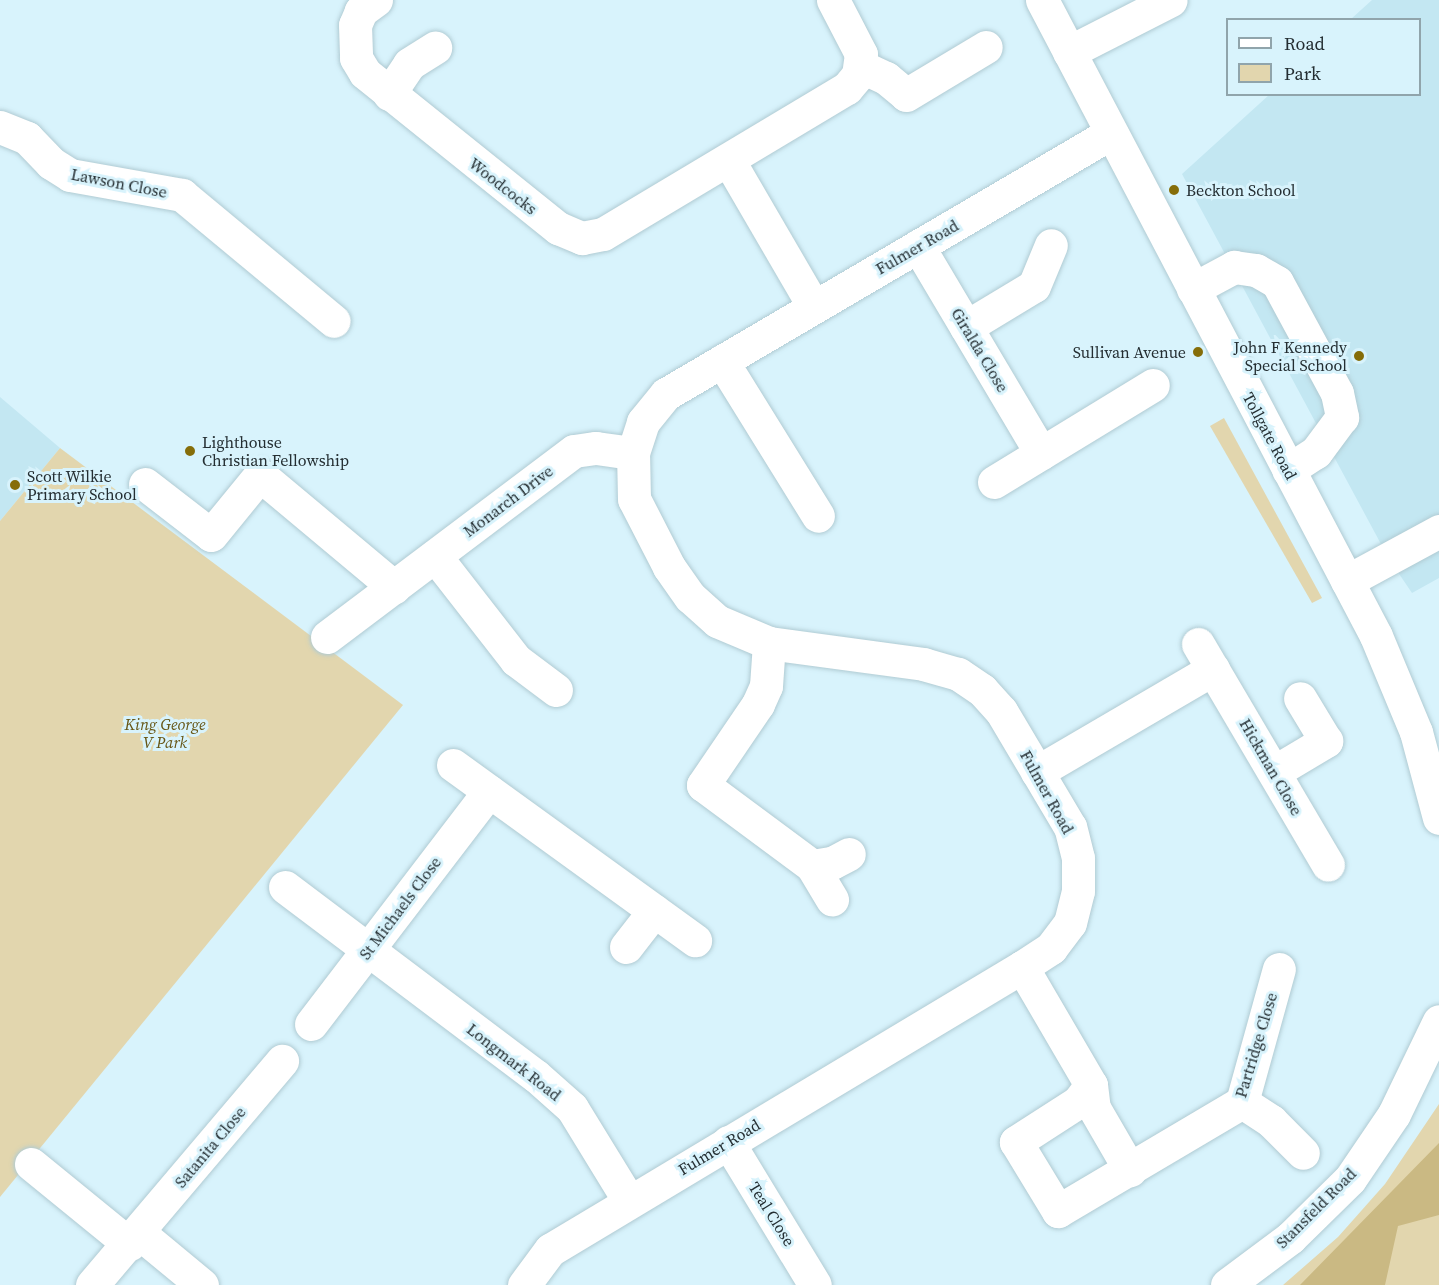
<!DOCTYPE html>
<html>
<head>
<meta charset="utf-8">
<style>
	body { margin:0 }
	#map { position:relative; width:1439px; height:1285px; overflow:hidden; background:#d8f3fc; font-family:"Source Serif 4",serif }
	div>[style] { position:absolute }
	.built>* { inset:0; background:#c3e7f2 }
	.green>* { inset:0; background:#e2d6ae }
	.forest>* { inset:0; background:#cab983 }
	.roads { filter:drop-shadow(0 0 2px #b0cbd3) drop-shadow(0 0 2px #b0cbd3) }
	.minor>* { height:33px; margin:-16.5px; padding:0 16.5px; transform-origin:16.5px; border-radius:16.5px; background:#fff }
	.dots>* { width:16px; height:16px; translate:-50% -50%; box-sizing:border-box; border:3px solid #d8f3fc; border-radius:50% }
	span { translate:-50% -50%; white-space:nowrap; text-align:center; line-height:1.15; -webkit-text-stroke:6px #d8f3fc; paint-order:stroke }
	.street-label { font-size:16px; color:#242e32 }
	.poi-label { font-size:16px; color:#242e32 }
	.left { translate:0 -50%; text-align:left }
	.right { translate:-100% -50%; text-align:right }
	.park-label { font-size:16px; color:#665514; font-style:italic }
	.legend { position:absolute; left:1226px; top:18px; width:195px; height:78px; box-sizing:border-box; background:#d8f3fc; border:2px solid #90a4ab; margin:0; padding:8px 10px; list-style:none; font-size:18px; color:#242e32 }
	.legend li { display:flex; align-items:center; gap:12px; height:30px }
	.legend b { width:30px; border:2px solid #90a4ab }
</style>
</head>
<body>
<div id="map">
	<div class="built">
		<div style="clip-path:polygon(1372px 0,1439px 0,1439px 578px,1412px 593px,1389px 559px,1182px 174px,1269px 95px,1420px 94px,1420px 20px,1351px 19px)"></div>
		<div style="clip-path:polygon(0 397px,60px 448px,0 521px)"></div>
	</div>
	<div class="green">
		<div style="clip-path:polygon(1224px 418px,1322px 598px,1312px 603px,1210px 426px)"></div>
		<div style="clip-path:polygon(60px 448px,403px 705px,0 1197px,0 521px)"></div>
		<div style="clip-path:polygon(1439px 1104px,1439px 1285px,1283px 1285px,1338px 1237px,1385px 1184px)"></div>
	</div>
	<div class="forest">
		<div style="clip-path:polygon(1439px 1143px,1439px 1215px,1398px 1226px,1385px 1285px,1300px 1285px)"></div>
	</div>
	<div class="roads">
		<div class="minor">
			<div style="left:376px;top:0;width:19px;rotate:144deg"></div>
			<div style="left:361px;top:11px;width:15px;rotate:113deg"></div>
			<div style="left:355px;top:25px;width:33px;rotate:88deg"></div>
			<div style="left:356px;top:58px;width:17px;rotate:59deg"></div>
			<div style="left:365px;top:73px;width:248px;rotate:38.8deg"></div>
			<div style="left:558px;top:228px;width:26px;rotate:23deg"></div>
			<div style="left:582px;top:238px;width:21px;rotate:-11deg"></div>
			<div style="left:603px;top:234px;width:284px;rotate:-30.9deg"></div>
			<div style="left:847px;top:88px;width:17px;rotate:-50deg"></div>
			<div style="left:858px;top:75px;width:21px;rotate:-82deg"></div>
			<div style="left:861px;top:54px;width:61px;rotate:-117.4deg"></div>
			<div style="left:1042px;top:0;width:718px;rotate:62.29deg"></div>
			<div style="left:1376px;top:636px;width:104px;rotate:67.4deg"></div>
			<div style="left:1416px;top:732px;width:89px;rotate:75deg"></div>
			<div style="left:1069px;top:52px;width:114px;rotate:-27deg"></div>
			<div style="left:860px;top:66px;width:29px;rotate:25deg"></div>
			<div style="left:886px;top:78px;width:26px;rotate:40deg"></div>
			<div style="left:906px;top:95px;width:93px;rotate:-31deg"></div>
			<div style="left:389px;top:94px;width:36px;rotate:-56deg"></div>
			<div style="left:409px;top:64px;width:31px;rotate:-32deg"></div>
			<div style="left:0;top:127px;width:29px;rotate:22deg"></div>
			<div style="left:27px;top:138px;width:35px;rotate:46deg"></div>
			<div style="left:51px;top:163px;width:22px;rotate:32deg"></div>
			<div style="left:70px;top:175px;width:114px;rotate:10.1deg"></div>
			<div style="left:182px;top:195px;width:197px;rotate:39.7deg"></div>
			<div style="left:729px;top:161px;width:169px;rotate:59.8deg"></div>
			<div style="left:918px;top:246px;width:241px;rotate:59.3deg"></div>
			<div style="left:1193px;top:289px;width:47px;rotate:-28.2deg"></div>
			<div style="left:1234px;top:267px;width:22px;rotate:8deg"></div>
			<div style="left:1256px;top:270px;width:24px;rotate:30deg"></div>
			<div style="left:1277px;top:282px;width:126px;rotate:61.6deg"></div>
			<div style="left:1337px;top:393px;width:25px;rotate:78deg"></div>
			<div style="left:1342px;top:417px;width:44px;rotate:126.6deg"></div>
			<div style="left:1316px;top:452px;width:33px;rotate:147deg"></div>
			<div style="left:966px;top:327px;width:79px;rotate:-31.1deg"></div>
			<div style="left:1034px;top:286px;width:44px;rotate:-67.5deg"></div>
			<div style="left:722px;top:361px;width:182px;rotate:58.2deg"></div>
			<div style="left:994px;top:482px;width:186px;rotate:-31.4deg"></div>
			<div style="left:145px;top:484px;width:83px;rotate:37.7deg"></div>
			<div style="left:211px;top:535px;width:77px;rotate:-50.8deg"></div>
			<div style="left:260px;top:475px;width:175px;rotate:39.9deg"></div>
			<div style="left:435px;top:556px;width:132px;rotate:52.1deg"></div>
			<div style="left:516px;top:660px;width:50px;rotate:36.9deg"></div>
			<div style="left:1347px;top:581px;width:105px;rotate:-28.5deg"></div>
			<div style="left:327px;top:637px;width:309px;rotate:-37deg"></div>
			<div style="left:574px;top:451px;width:22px;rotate:-8deg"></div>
			<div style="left:596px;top:448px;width:37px;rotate:8deg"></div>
			<div style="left:769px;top:643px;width:43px;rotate:94deg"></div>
			<div style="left:766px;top:686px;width:20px;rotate:114deg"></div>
			<div style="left:758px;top:704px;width:98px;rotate:124.2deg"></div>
			<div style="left:703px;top:785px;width:136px;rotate:36.6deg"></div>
			<div style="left:812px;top:866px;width:39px;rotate:59deg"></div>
			<div style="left:1198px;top:644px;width:256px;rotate:59.5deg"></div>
			<div style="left:453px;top:765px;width:299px;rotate:35.9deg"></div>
			<div style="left:1037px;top:772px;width:204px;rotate:-30.3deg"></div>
			<div style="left:1274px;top:772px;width:61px;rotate:-30.8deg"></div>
			<div style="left:1326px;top:741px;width:50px;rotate:-121.2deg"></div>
			<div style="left:812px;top:866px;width:20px;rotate:-9deg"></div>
			<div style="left:832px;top:863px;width:19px;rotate:-28deg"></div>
			<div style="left:285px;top:887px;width:314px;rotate:37deg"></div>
			<div style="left:536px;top:1076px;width:48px;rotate:41.6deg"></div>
			<div style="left:572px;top:1108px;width:109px;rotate:58.5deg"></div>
			<div style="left:626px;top:947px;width:46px;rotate:-52.1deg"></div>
			<div style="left:1022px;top:967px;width:137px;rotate:59.7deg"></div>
			<div style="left:1091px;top:1085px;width:23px;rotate:83deg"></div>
			<div style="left:1094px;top:1108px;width:72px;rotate:59.9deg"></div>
			<div style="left:311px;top:1024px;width:293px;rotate:-52.6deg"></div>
			<div style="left:1091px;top:1085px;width:21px;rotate:127deg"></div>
			<div style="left:1078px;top:1102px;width:74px;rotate:147.2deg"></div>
			<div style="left:1016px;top:1142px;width:81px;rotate:58.7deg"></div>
			<div style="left:1058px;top:1211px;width:214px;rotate:-30.6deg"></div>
			<div style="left:1242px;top:1102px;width:138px;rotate:-74.5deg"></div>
			<div style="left:1242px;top:1102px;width:35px;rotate:33deg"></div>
			<div style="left:1271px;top:1121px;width:45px;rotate:45deg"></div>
			<div style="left:728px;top:1142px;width:167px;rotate:58.7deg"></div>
			<div style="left:31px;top:1164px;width:127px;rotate:39.2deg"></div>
			<div style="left:138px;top:1232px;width:83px;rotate:39.6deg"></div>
			<div style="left:92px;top:1285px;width:294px;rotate:-49.7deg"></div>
			<div style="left:524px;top:1285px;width:44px;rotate:-53.4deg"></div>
			<div style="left:550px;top:1250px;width:550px;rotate:-30.95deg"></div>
			<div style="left:1022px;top:967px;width:35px;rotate:-33deg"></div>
			<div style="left:1051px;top:948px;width:31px;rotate:-53deg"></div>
			<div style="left:1070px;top:923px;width:33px;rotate:-76deg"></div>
			<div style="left:1078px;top:891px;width:33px;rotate:-90deg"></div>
			<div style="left:1078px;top:858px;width:32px;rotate:-104deg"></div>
			<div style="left:1070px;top:827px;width:135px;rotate:-120.7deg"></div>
			<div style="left:1001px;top:711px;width:28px;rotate:-132deg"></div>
			<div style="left:982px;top:690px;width:29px;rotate:-146deg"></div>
			<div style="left:958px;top:674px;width:35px;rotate:-164deg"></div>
			<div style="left:924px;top:664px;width:156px;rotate:-172.3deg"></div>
			<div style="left:769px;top:643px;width:56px;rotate:-157.1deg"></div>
			<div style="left:717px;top:621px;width:36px;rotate:-138deg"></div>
			<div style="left:690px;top:597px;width:37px;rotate:-125deg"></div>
			<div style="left:669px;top:567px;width:76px;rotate:-117.2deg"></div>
			<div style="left:634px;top:499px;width:46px;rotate:-91.2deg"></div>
			<div style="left:633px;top:453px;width:33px;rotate:-72deg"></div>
			<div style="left:643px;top:422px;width:36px;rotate:-51deg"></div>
			<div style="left:666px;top:394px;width:516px;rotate:-30.39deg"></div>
			<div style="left:1227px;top:1285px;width:79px;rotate:-36.7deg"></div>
			<div style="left:1290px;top:1238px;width:84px;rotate:-44.5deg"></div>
			<div style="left:1350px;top:1179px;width:78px;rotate:-55.9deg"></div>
			<div style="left:1394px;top:1114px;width:103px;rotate:-64.2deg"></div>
		</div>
	</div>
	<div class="dots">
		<div style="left:1174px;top:190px;background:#856d09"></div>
		<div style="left:1198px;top:352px;background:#856d09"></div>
		<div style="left:1359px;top:356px;background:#856d09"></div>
		<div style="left:190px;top:451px;background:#856d09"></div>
		<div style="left:15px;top:485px;background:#856d09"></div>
	</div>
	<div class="street-label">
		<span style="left:119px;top:183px;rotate:11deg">Lawson Close</span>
		<span style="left:503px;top:186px;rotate:38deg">Woodcocks</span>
		<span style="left:917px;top:247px;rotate:-30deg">Fulmer Road</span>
		<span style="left:980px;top:350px;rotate:59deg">Giralda Close</span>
		<span style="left:1270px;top:436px;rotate:62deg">Tollgate Road</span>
		<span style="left:508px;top:501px;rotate:-37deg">Monarch Drive</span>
		<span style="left:1271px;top:767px;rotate:60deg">Hickman Close</span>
		<span style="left:1047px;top:792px;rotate:61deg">Fulmer Road</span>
		<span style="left:400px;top:908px;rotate:-53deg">St Michaels Close</span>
		<span style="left:1256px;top:1045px;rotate:-73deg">Partridge Close</span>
		<span style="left:514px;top:1062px;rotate:38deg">Longmark Road</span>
		<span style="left:210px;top:1147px;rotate:-50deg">Satanita Close</span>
		<span style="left:719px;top:1147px;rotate:-31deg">Fulmer Road</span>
		<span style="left:1316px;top:1208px;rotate:-45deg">Stansfeld Road</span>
		<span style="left:772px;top:1214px;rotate:58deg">Teal Close</span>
	</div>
	<div class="poi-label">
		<span class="left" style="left:1186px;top:190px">Beckton School</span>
		<span class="right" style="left:1347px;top:356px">John F Kennedy<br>Special School</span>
		<span class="right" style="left:1186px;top:352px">Sullivan Avenue</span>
		<span class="left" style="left:202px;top:451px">Lighthouse<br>Christian Fellowship</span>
		<span class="left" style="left:27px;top:485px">Scott Wilkie<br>Primary School</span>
	</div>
	<div class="park-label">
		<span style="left:165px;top:733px">King George<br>V Park</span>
	</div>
	<ul class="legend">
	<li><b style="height:8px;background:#fff"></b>Road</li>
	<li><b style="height:16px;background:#e2d6ae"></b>Park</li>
	</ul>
</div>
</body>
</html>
